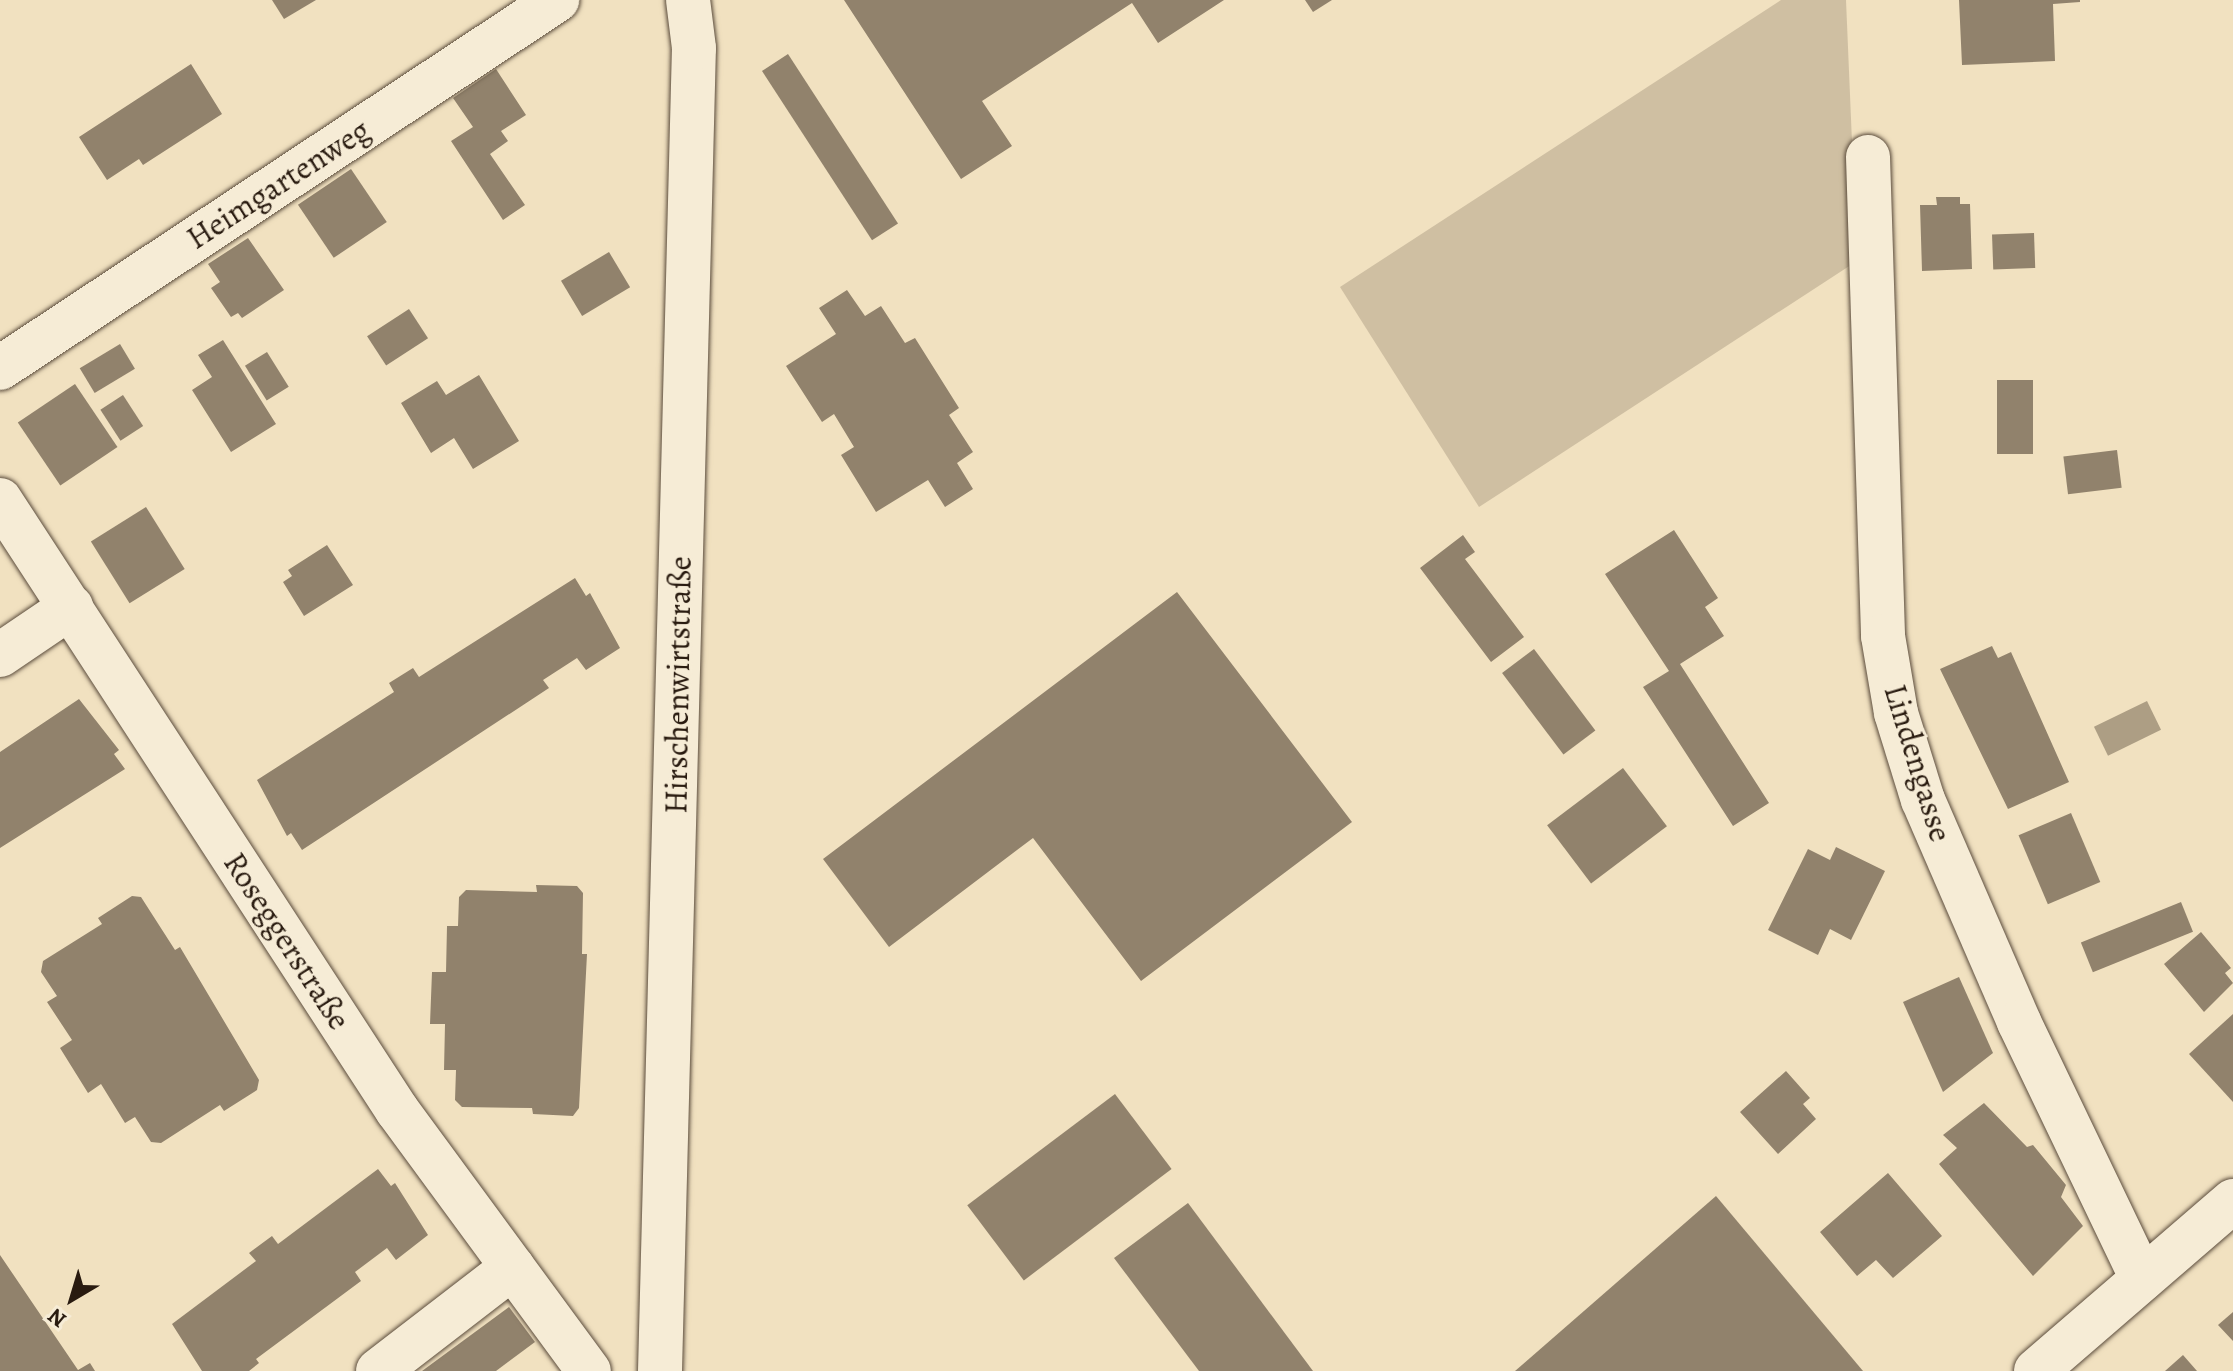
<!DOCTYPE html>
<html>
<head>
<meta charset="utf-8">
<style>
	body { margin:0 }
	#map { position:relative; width:2233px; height:1371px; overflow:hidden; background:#f1e1c0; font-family:Alegreya,serif }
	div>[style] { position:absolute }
	.green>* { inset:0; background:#cfbfa2 }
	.water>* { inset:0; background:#ad9e84; transform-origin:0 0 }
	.building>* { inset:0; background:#91826c; transform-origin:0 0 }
	.roads { filter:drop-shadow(0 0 2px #5b4c3c) drop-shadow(0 0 2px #5b4c3c) }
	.minor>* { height:44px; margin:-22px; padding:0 22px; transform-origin:22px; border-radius:22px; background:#f6ecd6 }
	span { translate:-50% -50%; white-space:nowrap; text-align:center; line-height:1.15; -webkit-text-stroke:6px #f6ecd6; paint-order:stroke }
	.street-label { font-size:32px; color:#291b10 }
	.north { position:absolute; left:32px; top:1259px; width:80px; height:80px; -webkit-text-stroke:6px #f6ecd6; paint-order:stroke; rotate:218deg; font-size:22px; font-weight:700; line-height:32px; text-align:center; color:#291b10 }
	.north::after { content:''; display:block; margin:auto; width:28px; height:36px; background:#291b10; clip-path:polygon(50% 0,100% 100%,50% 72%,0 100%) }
</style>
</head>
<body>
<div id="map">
	<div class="green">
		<div style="clip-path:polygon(1781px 0,1846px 0,1857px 261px,1479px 507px,1340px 287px)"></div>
	</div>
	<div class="water">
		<div style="left:2147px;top:701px;width:32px;height:59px;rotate:64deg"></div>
	</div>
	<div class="building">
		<div style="clip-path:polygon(272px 0,316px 0,284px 19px)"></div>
		<div style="clip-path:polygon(844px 0,1224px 0,1158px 43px,1132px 3px,982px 101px,1012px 146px,961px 179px)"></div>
		<div style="clip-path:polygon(1305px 0,1332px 0,1313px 12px)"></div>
		<div style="clip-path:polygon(1959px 0,2080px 0,2080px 2px,2053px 4px,2055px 61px,1962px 65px)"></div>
		<div style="left:788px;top:54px;width:202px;height:31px;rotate:57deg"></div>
		<div style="clip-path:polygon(191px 64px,222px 114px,143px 165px,139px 159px,107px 180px,79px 137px)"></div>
		<div style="clip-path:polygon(496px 69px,526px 115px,501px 131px,508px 141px,490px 154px,525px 205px,503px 220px,451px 141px,473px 127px,453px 98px)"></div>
		<div style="left:351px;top:169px;width:64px;height:64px;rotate:56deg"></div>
		<div style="clip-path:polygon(1936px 197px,1960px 197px,1960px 204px,1970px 204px,1972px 269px,1922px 271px,1920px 205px,1937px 205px)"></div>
		<div style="left:2034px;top:233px;width:35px;height:42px;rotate:88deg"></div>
		<div style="clip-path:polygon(248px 238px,284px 290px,242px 318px,238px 313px,231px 317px,211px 288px,220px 282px,208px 264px)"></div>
		<div style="left:609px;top:252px;width:41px;height:56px;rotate:59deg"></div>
		<div style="clip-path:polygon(847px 290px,865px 316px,881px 306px,905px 343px,915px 338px,959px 408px,949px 415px,973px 452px,957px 463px,973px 489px,945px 507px,928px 480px,876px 512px,841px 455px,854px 447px,834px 414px,822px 422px,786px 366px,836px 334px,819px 308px)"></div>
		<div style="left:409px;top:309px;width:35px;height:50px;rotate:57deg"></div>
		<div style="clip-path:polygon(223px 340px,276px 424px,231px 452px,192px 390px,212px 377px,198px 355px)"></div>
		<div style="left:120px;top:344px;width:29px;height:47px;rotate:59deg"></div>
		<div style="left:267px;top:352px;width:41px;height:26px;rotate:58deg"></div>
		<div style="clip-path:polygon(479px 375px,519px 441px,473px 469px,454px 438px,431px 453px,401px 403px,437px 381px,446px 395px)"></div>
		<div style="left:1997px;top:380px;width:36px;height:74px"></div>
		<div style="left:75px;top:384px;width:76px;height:69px;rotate:56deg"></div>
		<div style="left:123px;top:395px;width:37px;height:27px;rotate:57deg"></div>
		<div style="left:2117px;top:450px;width:38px;height:54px;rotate:83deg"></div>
		<div style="left:146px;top:507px;width:73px;height:65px;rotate:58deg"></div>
		<div style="clip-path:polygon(1674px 530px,1718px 598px,1705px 607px,1724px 636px,1680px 664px,1769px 803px,1733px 826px,1643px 687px,1669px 671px,1605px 574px)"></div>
		<div style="clip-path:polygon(1463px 535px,1475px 552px,1465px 559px,1524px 637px,1491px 662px,1420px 568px)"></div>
		<div style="clip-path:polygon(327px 545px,353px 585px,304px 616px,283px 582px,292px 576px,288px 570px)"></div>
		<div style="clip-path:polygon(575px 578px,586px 596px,590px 593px,620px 648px,586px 670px,577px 658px,543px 680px,549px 688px,302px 850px,291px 833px,287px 836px,257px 780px,394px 692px,389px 683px,413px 668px,419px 677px)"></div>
		<div style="clip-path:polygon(1177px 592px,1352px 822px,1141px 981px,1033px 838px,889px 947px,823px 859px)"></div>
		<div style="clip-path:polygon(1992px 646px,1998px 658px,2011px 652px,2069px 782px,2008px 809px,1940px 669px)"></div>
		<div style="left:1534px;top:649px;width:102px;height:40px;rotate:53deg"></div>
		<div style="clip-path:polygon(79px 699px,119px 750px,114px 754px,125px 769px,0 848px,0 752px)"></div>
		<div style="left:1623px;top:768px;width:73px;height:95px;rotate:53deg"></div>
		<div style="left:2071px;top:813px;width:75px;height:57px;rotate:67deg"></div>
		<div style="clip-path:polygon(1836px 847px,1885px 871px,1851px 940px,1830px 929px,1818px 955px,1768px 930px,1808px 849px,1830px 860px)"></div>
		<div style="clip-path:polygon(536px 885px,577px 886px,583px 893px,582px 954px,587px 954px,579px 1108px,573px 1116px,533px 1114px,532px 1108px,462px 1107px,455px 1100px,456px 1070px,444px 1070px,445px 1024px,430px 1024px,432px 972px,446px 972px,447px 926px,458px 926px,459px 897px,466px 890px,537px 892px)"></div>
		<div style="clip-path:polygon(132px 896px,141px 897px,175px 950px,180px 947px,259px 1080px,257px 1090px,224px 1111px,220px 1105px,161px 1143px,151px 1142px,135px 1117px,125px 1123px,101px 1084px,88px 1093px,60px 1048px,72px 1040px,47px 1002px,57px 996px,41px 972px,43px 961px,102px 924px,98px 918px)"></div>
		<div style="left:2181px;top:902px;width:32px;height:108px;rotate:68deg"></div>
		<div style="clip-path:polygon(2201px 932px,2231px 968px,2225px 973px,2233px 983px,2204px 1012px,2164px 964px)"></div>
		<div style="clip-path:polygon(1959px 977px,1993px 1053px,1943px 1092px,1903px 1002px)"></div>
		<div style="clip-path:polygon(2233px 1014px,2233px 1102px,2189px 1054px)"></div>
		<div style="clip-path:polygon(1786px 1071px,1810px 1098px,1803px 1104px,1816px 1119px,1778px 1154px,1740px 1112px)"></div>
		<div style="left:1115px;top:1094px;width:94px;height:185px;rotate:53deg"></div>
		<div style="clip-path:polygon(1984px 1103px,2027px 1147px,2033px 1145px,2066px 1185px,2061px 1197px,2083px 1226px,2033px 1276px,1939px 1164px,1957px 1148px,1943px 1135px)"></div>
		<div style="clip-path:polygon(378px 1169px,391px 1186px,395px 1183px,428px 1235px,396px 1260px,387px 1248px,355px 1272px,361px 1281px,256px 1359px,259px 1363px,249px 1371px,202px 1371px,172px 1324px,256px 1261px,249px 1253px,272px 1236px,278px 1244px)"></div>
		<div style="clip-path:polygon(1888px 1173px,1942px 1236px,1893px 1278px,1876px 1260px,1857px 1276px,1820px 1232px)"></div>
		<div style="clip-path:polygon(1716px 1196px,1863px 1371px,1515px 1371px)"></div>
		<div style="clip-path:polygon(1188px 1203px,1313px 1371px,1199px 1371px,1114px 1258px)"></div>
		<div style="clip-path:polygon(0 1255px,78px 1370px,90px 1363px,95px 1371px,0 1371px)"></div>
		<div style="clip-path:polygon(509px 1307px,535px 1342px,496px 1371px,422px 1371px)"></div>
		<div style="clip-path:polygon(2233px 1312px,2233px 1341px,2218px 1325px)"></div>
		<div style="clip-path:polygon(2183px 1355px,2197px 1371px,2165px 1371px)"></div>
	</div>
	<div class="roads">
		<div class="minor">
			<div style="left:1868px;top:157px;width:479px;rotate:88.2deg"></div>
			<div style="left:1883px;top:636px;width:78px;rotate:80.4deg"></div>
			<div style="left:1896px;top:713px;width:91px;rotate:72.8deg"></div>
			<div style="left:1923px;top:800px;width:242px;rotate:66.6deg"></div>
			<div style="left:2019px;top:1022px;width:285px;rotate:64.4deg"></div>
			<div style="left:0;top:368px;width:668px;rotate:-33.45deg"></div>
			<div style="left:0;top:500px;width:728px;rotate:56.94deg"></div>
			<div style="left:397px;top:1110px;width:324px;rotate:53.7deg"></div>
			<div style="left:0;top:655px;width:86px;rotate:-34.1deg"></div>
			<div style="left:378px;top:1371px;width:170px;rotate:-37.6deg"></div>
			<div style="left:660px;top:1371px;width:1323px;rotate:-88.53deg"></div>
			<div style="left:694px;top:48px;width:48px;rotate:-97.1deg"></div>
			<div style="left:2036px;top:1371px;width:260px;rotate:-40.8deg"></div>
		</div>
	</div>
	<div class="street-label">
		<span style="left:278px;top:184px;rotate:-33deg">Heimgartenweg</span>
		<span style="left:678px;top:685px;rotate:-89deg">Hirschenwirtstraße</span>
		<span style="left:1918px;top:763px;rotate:73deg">Lindengasse</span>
		<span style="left:287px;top:941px;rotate:57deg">Roseggerstraße</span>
	</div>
	<div class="north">N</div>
</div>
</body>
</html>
